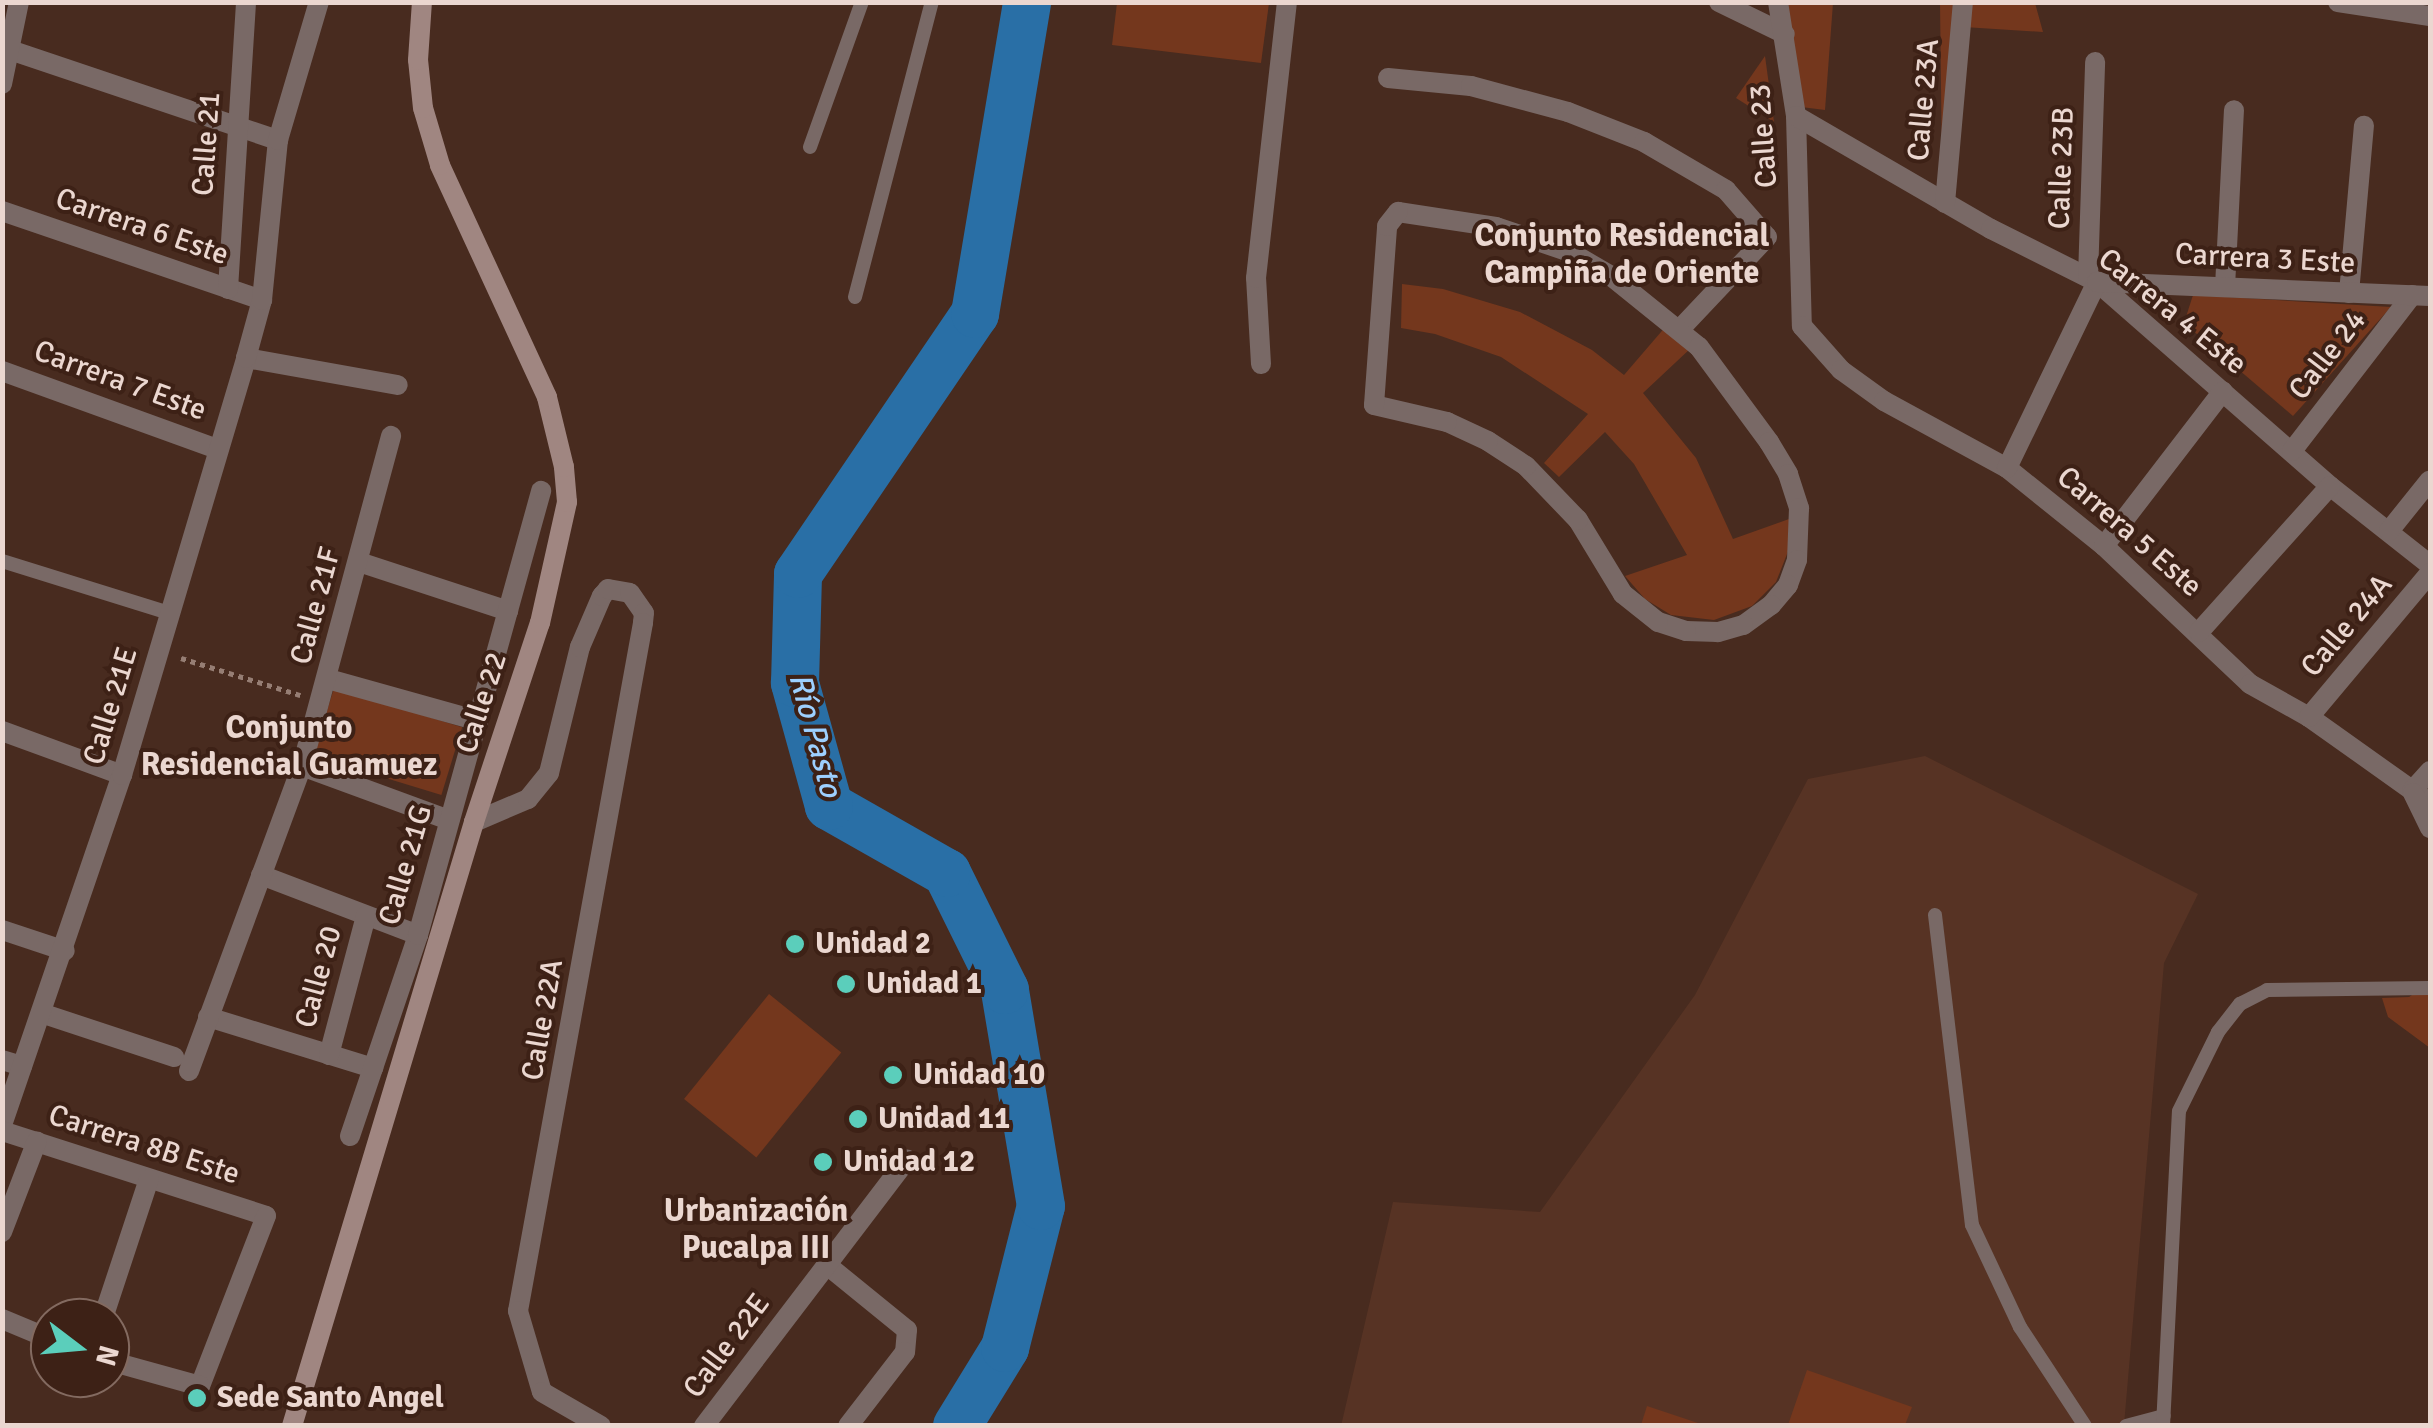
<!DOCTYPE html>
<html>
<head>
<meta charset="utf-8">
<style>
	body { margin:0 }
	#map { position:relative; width:2433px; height:1428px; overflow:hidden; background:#482b1f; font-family:Signika,sans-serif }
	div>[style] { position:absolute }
	.built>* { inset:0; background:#573324 }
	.green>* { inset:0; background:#74371d; transform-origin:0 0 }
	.river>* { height:48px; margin:-24px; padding:0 24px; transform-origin:24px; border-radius:24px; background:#296fa6 }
	.path>* { height:5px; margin-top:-2.5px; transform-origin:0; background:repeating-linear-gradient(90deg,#967e74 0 5px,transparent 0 10px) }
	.lane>* { height:14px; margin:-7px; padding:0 7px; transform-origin:7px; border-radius:7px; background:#796966 }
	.street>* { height:20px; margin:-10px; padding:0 10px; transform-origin:10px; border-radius:10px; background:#796966 }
	.secondary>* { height:20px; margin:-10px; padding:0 10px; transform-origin:10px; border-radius:10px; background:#a08681 }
	.dots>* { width:28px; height:28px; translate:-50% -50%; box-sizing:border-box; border:5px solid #3d2116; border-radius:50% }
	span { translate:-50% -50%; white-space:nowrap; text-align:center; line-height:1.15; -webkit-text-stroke:8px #3d2116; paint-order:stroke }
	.street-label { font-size:30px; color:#ebd7d0 }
	.poi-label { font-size:30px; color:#ebd7d0; font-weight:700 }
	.left { translate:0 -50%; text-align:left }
	.neighbourhood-label { font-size:32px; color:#ebd7d0; font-weight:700 }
	.water-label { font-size:32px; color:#9dd0ff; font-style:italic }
	.frame { position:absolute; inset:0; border:5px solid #ebd7d0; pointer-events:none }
	.north { position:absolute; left:30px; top:1298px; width:100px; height:100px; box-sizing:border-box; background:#3d2116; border:2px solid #836a60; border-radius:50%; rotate:106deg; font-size:28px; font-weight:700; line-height:40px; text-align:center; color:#ebd7d0 }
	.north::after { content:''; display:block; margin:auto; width:35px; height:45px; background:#5bcebb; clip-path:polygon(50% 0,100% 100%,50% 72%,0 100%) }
</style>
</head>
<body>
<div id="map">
	<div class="built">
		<div style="clip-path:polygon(1925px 756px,2198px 894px,2164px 963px,2124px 1425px,1341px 1426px,1393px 1202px,1540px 1212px,1695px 995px,1808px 779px)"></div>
	</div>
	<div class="green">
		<div style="clip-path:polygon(1117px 3px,1269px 3px,1261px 63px,1112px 45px)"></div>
		<div style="clip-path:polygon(1783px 3px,1833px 3px,1825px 110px,1801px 107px)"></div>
		<div style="clip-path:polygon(1940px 3px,2035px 3px,2043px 32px,1964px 27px,1942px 170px)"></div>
		<div style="clip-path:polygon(1765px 56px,1774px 122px,1736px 98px)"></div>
		<div style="clip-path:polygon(1402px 284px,1443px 289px,1520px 312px,1592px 350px,1624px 375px,1667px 325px,1691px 348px,1643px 393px,1696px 458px,1733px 539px,1789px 519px,1789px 549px,1776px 582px,1752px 606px,1714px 620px,1671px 615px,1645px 599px,1625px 576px,1687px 555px,1634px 464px,1605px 432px,1559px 477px,1544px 463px,1588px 414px,1501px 357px,1435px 334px,1401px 328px)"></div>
		<div style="clip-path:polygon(2193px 295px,2391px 307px,2293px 416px,2184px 323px)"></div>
		<div style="left:334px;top:688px;width:134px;height:71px;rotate:17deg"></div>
		<div style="clip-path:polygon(2430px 983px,2430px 1048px,2388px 1017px,2382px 998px,2409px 997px)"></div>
		<div style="left:769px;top:994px;width:93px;height:135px;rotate:39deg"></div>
		<div style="clip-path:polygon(1807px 1370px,1912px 1407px,1905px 1425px,1788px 1425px)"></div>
		<div style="clip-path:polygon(1647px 1406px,1704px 1425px,1641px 1425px)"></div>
	</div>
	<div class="river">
		<div style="left:957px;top:1426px;width:92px;rotate:-58.4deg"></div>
		<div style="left:1005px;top:1348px;width:146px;rotate:-75.8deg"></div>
		<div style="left:1041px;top:1206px;width:219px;rotate:-99.5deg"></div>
		<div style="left:1005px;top:990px;width:131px;rotate:-116.4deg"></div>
		<div style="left:947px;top:873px;width:136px;rotate:-150.4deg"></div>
		<div style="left:829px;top:806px;width:128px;rotate:-105.5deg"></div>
		<div style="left:795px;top:683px;width:109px;rotate:-88.4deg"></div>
		<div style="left:798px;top:574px;width:315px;rotate:-55.8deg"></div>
		<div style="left:975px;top:314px;width:316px;rotate:-80.5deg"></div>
	</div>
	<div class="path">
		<div style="left:181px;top:658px;width:125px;rotate:17.3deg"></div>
	</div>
	<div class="lane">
		<div style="left:810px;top:147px;width:154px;rotate:-70.3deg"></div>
		<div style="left:855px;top:297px;width:305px;rotate:-75.4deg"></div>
		<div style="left:2px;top:561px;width:175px;rotate:17.3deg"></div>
		<div style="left:1935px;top:915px;width:312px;rotate:83.2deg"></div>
		<div style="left:1972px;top:1225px;width:113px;rotate:64.8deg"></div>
		<div style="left:2020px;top:1327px;width:118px;rotate:56.7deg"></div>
		<div style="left:2126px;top:1426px;width:39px;rotate:-15deg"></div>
		<div style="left:2163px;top:1426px;width:315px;rotate:-87.1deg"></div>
		<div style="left:2179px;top:1111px;width:88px;rotate:-63.7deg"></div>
		<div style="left:2218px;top:1032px;width:36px;rotate:-52deg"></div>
		<div style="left:2240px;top:1004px;width:30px;rotate:-27deg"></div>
		<div style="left:2267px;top:990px;width:163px;rotate:-0.7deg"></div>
	</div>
	<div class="street">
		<div style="left:1719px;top:2px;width:73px;rotate:25.9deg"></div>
		<div style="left:1778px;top:2px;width:115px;rotate:81deg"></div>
		<div style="left:1796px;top:116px;width:210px;rotate:88.4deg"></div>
		<div style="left:1802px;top:326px;width:59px;rotate:48.4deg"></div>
		<div style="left:1841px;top:370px;width:53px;rotate:35.8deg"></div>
		<div style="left:1884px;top:401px;width:140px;rotate:28.6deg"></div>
		<div style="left:2007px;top:468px;width:124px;rotate:38.8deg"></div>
		<div style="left:2104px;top:546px;width:201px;rotate:43.4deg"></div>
		<div style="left:2250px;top:684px;width:68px;rotate:29.2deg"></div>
		<div style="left:2309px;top:717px;width:148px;rotate:35.4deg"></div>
		<div style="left:2338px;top:2px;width:93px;rotate:8.7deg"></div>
		<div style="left:10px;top:50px;width:283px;rotate:18.6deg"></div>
		<div style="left:1388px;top:78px;width:83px;rotate:5.5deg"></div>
		<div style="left:1471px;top:86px;width:100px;rotate:15deg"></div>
		<div style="left:1568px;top:112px;width:82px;rotate:21.5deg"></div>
		<div style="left:1644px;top:142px;width:95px;rotate:30.3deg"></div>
		<div style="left:1726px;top:190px;width:62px;rotate:48.9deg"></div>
		<div style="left:1767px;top:237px;width:127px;rotate:133.4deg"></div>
		<div style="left:2px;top:84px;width:84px;rotate:-78.3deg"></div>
		<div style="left:1796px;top:116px;width:225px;rotate:30.1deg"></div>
		<div style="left:1991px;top:229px;width:119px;rotate:26.6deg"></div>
		<div style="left:2097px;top:282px;width:310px;rotate:41.2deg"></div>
		<div style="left:2330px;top:486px;width:127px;rotate:38.3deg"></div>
		<div style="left:1945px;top:203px;width:202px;rotate:-84.9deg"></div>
		<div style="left:2px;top:211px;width:275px;rotate:18.9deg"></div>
		<div style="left:1398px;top:212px;width:99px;rotate:8.7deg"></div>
		<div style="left:1496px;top:227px;width:78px;rotate:18.7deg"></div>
		<div style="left:1570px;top:252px;width:48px;rotate:30.3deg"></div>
		<div style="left:1611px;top:276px;width:113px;rotate:38.9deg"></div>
		<div style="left:1699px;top:347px;width:118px;rotate:53.6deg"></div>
		<div style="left:1769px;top:442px;width:37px;rotate:59deg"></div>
		<div style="left:1788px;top:474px;width:36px;rotate:72deg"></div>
		<div style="left:1799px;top:508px;width:52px;rotate:92.2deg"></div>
		<div style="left:1797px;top:560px;width:27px;rotate:110deg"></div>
		<div style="left:1788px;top:585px;width:26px;rotate:130deg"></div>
		<div style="left:1771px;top:605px;width:34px;rotate:144deg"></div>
		<div style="left:1743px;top:625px;width:26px;rotate:164deg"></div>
		<div style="left:1718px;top:632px;width:32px;rotate:-178deg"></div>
		<div style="left:1686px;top:631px;width:29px;rotate:-162deg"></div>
		<div style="left:1658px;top:622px;width:45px;rotate:-141.3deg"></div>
		<div style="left:1623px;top:594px;width:87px;rotate:-121.3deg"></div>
		<div style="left:1578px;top:520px;width:75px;rotate:-133.9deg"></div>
		<div style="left:1526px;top:466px;width:45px;rotate:-146.7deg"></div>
		<div style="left:1488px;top:441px;width:45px;rotate:-155.1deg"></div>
		<div style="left:1447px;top:422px;width:75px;rotate:-166.9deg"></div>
		<div style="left:1374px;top:405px;width:179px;rotate:-85.8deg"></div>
		<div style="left:1387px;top:226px;width:18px;rotate:-52deg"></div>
		<div style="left:2088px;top:277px;width:215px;rotate:-88.1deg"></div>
		<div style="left:2225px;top:287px;width:177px;rotate:-87.1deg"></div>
		<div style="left:228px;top:289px;width:288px;rotate:-86.4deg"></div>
		<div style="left:2349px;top:293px;width:168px;rotate:-84.9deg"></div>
		<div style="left:246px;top:358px;width:154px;rotate:10.1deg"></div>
		<div style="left:1261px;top:364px;width:86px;rotate:-93.3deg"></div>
		<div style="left:1256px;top:278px;width:278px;rotate:-83.6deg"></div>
		<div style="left:2px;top:371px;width:230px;rotate:19.9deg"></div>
		<div style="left:2292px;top:451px;width:197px;rotate:-52.4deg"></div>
		<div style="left:2007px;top:468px;width:207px;rotate:-64.2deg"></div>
		<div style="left:2097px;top:282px;width:333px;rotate:2.4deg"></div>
		<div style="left:2389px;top:531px;width:65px;rotate:-51.2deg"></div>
		<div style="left:2104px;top:546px;width:195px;rotate:-52.5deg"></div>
		<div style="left:359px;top:562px;width:157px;rotate:18.2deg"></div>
		<div style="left:2199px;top:632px;width:196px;rotate:-48.1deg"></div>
		<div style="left:328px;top:679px;width:156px;rotate:15.6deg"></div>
		<div style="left:2309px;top:717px;width:188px;rotate:-50deg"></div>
		<div style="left:2px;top:731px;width:128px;rotate:20.1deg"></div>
		<div style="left:302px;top:766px;width:157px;rotate:20.2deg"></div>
		<div style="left:2412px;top:791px;width:27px;rotate:-48deg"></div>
		<div style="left:2413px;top:793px;width:39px;rotate:64deg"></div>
		<div style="left:474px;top:822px;width:59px;rotate:-23.1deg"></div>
		<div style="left:528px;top:799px;width:33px;rotate:-51deg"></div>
		<div style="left:549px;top:773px;width:130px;rotate:-76.2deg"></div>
		<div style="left:580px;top:647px;width:56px;rotate:-66.7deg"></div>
		<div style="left:602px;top:596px;width:9px;rotate:-49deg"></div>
		<div style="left:608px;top:589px;width:22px;rotate:10deg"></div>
		<div style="left:630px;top:593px;width:24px;rotate:55deg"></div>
		<div style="left:644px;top:613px;width:10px;rotate:96deg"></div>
		<div style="left:643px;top:623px;width:699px;rotate:100.3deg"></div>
		<div style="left:518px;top:1311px;width:84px;rotate:73.5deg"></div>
		<div style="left:542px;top:1392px;width:68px;rotate:30deg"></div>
		<div style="left:261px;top:875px;width:168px;rotate:20.9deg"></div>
		<div style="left:2px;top:930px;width:66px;rotate:18.4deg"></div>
		<div style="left:44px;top:1014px;width:137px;rotate:18.3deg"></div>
		<div style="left:208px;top:1017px;width:173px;rotate:17.2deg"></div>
		<div style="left:329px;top:1055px;width:144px;rotate:-75.1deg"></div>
		<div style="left:2px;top:1060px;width:21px;rotate:17deg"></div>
		<div style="left:189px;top:1071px;width:325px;rotate:-69.7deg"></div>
		<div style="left:302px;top:766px;width:342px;rotate:-74.9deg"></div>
		<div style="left:2px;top:1125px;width:370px;rotate:-71.1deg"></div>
		<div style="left:122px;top:775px;width:435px;rotate:-73.4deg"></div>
		<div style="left:246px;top:358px;width:60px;rotate:-74.6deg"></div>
		<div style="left:262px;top:300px;width:161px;rotate:-84.3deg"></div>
		<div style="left:278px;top:140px;width:144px;rotate:-73.5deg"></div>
		<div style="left:2px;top:1131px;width:277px;rotate:17.8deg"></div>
		<div style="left:266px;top:1216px;width:182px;rotate:111.2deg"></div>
		<div style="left:200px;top:1386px;width:93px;rotate:-164.5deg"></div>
		<div style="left:350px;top:1136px;width:212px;rotate:-71.3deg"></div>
		<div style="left:418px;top:935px;width:461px;rotate:-74.5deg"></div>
		<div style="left:2px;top:1232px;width:97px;rotate:-69deg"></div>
		<div style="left:827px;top:1265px;width:103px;rotate:39.1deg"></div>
		<div style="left:907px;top:1330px;width:22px;rotate:95deg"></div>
		<div style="left:905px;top:1352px;width:93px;rotate:127.6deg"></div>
		<div style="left:103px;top:1318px;width:146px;rotate:-71.7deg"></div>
		<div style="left:2px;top:1319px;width:52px;rotate:22.6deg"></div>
		<div style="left:704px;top:1426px;width:335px;rotate:-52.7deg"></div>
	</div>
	<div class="secondary">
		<div style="left:292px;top:1426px;width:631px;rotate:-73.23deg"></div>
		<div style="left:474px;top:822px;width:210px;rotate:-71.7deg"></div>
		<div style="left:540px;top:623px;width:124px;rotate:-77.4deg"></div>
		<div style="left:567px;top:502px;width:35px;rotate:-95deg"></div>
		<div style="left:564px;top:467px;width:72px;rotate:-103.7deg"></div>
		<div style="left:547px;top:397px;width:255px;rotate:-114.8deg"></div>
		<div style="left:440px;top:165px;width:59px;rotate:-106.6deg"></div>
		<div style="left:423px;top:108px;width:48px;rotate:-95.9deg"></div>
		<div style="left:418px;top:60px;width:58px;rotate:-86.1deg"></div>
	</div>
	<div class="dots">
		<div style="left:795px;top:944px;background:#5bcebb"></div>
		<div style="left:846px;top:984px;background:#5bcebb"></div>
		<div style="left:893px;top:1075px;background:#5bcebb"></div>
		<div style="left:858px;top:1119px;background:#5bcebb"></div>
		<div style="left:823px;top:1162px;background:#5bcebb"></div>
		<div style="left:197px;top:1398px;background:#5bcebb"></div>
	</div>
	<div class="street-label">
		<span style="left:1924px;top:100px;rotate:-85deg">Calle 23A</span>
		<span style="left:1764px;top:136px;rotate:-94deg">Calle 23</span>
		<span style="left:207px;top:144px;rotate:-86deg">Calle 21</span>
		<span style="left:2062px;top:168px;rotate:-88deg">Calle 23B</span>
		<span style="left:142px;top:227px;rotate:19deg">Carrera 6 Este</span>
		<span style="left:2265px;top:259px;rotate:3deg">Carrera 3 Este</span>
		<span style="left:2172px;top:312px;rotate:39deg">Carrera 4 Este</span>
		<span style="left:2328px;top:355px;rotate:-52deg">Calle 24</span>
		<span style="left:120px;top:381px;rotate:20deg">Carrera 7 Este</span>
		<span style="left:2129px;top:532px;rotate:41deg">Carrera 5 Este</span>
		<span style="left:316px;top:606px;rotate:-75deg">Calle 21F</span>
		<span style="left:2347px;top:626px;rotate:-50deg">Calle 24A</span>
		<span style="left:482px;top:703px;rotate:-72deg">Calle 22</span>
		<span style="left:111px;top:706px;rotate:-73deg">Calle 21E</span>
		<span style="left:406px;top:865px;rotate:-74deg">Calle 21G</span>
		<span style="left:319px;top:977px;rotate:-75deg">Calle 20</span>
		<span style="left:543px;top:1020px;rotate:-80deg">Calle 22A</span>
		<span style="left:144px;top:1145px;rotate:18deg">Carrera 8B Este</span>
		<span style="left:727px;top:1346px;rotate:-53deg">Calle 22E</span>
	</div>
	<div class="poi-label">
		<span class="left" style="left:815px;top:944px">Unidad 2</span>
		<span class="left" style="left:866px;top:984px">Unidad 1</span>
		<span class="left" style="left:913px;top:1075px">Unidad 10</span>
		<span class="left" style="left:878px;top:1119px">Unidad 11</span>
		<span class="left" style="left:843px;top:1162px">Unidad 12</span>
		<span class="left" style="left:217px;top:1398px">Sede Santo Angel</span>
	</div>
	<div class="neighbourhood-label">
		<span style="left:1622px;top:255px">Conjunto Residencial<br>Campiña de Oriente</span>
		<span style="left:289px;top:747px">Conjunto<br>Residencial Guamuez</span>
		<span style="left:756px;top:1230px">Urbanización<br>Pucalpa III</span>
	</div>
	<div class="water-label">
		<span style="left:815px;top:735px;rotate:75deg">Río Pasto</span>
	</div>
	<div class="frame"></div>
	<div class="north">N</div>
</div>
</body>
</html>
